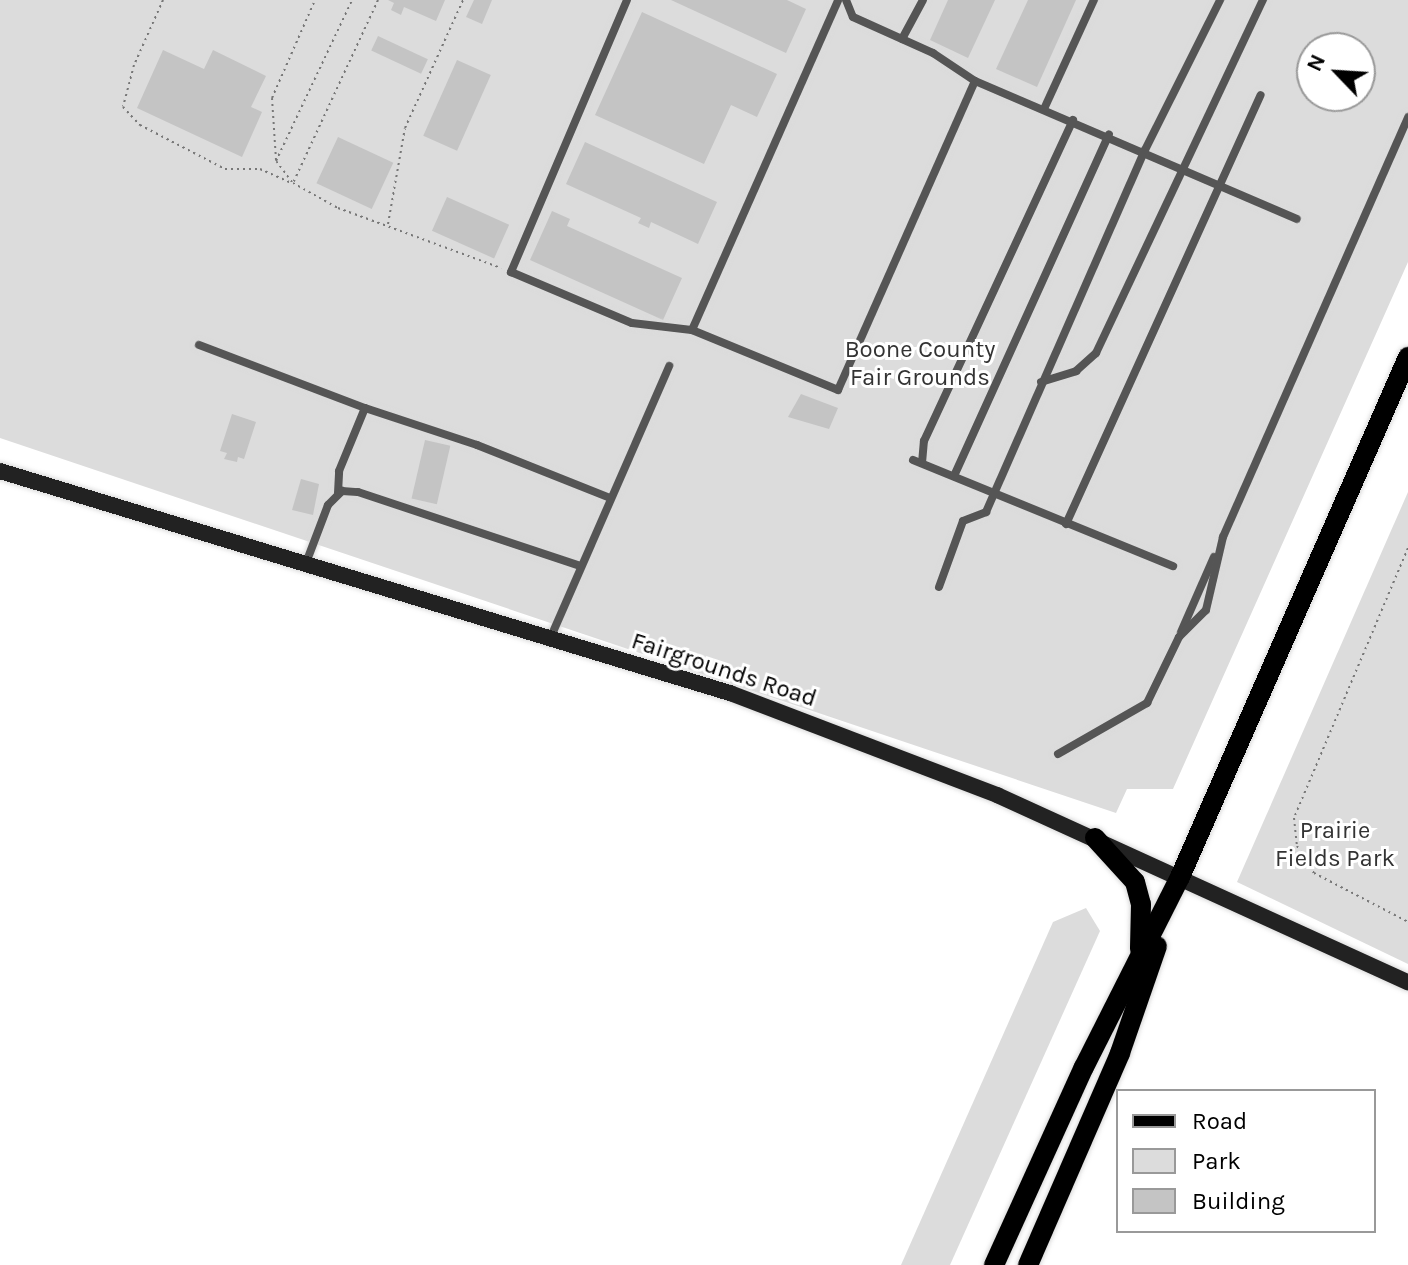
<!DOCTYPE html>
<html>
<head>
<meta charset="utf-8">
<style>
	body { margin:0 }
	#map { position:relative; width:1408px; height:1265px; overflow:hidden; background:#fff; font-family:Karla,sans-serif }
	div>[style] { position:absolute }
	.green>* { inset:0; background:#dcdcdc }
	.building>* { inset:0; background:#c4c4c4; transform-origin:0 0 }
	.path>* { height:2px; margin-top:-1px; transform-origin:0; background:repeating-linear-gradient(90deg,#777 0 2px,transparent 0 6px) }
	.roads { filter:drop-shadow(0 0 2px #dbdbdb) drop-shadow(0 0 2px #dbdbdb) }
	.lane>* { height:8px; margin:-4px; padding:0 4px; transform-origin:4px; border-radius:4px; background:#555 }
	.secondary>* { height:16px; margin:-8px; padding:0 8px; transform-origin:8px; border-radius:8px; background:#222 }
	.primary>* { height:20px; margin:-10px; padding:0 10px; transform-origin:10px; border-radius:10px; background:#000 }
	span { translate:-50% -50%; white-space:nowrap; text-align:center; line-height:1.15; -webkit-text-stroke:6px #fff; paint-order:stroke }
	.park-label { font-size:24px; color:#333 }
	.street-label { font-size:24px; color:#000 }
	.legend { position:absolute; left:1116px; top:1089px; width:260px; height:144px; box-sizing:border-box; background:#fff; border:2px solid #999; margin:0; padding:10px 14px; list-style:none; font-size:24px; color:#000 }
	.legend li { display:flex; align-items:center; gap:16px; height:40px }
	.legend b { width:40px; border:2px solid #999 }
	.north { position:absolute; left:1296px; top:32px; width:80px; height:80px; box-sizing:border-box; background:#fff; border:2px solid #999; border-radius:50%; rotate:295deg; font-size:22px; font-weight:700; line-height:32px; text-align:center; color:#000 }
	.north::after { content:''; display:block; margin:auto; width:28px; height:36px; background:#000; clip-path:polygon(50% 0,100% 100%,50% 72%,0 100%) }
</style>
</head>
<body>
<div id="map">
	<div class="green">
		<div style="clip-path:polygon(evenodd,0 0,1408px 0,1408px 262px,1173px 789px,1127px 789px,1116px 813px,0 438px,0 0,1312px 48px,1360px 48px,1360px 96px,1312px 96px,1312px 48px)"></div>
		<div style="clip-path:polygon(1408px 492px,1408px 964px,1237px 882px)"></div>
		<div style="clip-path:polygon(1086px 908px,1100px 931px,950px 1265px,901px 1265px,1053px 922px)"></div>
	</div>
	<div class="building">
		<div style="clip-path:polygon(388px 0,445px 0,436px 21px,404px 7px,401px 15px,391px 10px,394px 3px)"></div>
		<div style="clip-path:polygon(474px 0,492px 0,482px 24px,466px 17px)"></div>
		<div style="clip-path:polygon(671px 0,787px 0,806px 9px,786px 53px)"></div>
		<div style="clip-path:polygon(948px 0,995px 0,968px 58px,930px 40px)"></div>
		<div style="clip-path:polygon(1028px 0,1076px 0,1037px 87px,996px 69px)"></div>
		<div style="clip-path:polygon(642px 12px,777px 74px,757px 117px,731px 105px,704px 164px,595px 115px)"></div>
		<div style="left:378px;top:36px;width:55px;height:16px;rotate:25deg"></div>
		<div style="clip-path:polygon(163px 50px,204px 69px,213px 50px,266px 76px,251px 107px,262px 112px,242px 157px,137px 108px)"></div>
		<div style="left:457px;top:60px;width:37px;height:83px;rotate:24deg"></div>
		<div style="left:338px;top:137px;width:61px;height:51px;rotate:25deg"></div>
		<div style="clip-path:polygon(585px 142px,717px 202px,698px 244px,651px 222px,649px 228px,638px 223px,641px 218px,566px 184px)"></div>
		<div style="left:447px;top:197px;width:68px;height:37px;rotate:24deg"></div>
		<div style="clip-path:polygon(552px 211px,570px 219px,567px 226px,682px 278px,663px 320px,530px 260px)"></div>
		<div style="clip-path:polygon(801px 394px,838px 408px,829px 429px,788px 417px)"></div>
		<div style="clip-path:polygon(232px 414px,256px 422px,244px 459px,238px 457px,237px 462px,224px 459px,227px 453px,220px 451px)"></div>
		<div style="left:425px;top:440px;width:26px;height:60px;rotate:13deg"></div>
		<div style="clip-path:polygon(301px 479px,319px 484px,313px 515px,292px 510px)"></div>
	</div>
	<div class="path">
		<div style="left:163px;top:0;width:71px;rotate:114deg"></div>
		<div style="left:134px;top:65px;width:43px;rotate:104.7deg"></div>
		<div style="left:123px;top:107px;width:25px;rotate:47deg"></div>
		<div style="left:140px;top:125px;width:96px;rotate:27.4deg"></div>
		<div style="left:225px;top:169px;width:35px"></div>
		<div style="left:260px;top:169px;width:35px;rotate:24deg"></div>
		<div style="left:378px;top:0;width:202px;rotate:114.9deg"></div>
		<div style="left:293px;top:183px;width:51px;rotate:29.1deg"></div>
		<div style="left:338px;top:208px;width:174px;rotate:20.2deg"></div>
		<div style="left:276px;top:160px;width:62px;rotate:-93.7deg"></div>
		<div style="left:272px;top:98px;width:107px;rotate:-66.3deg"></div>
		<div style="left:292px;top:182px;width:26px;rotate:-127deg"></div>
		<div style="left:276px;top:161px;width:178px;rotate:-64.7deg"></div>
		<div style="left:388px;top:224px;width:97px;rotate:-80deg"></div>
		<div style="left:405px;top:128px;width:141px;rotate:-65.6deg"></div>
		<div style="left:1408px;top:548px;width:293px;rotate:112.9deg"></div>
		<div style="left:1294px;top:818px;width:28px;rotate:84deg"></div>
		<div style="left:1297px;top:846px;width:32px;rotate:58deg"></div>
		<div style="left:1314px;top:873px;width:106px;rotate:27.5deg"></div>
	</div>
	<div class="roads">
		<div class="lane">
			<div style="left:627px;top:0;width:296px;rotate:113.1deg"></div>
			<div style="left:511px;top:272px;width:131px;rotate:22.9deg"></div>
			<div style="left:632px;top:323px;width:60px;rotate:6.7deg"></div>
			<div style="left:692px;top:330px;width:158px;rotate:22.3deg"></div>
			<div style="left:838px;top:390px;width:338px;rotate:-66.1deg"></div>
			<div style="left:846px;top:0;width:18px;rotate:68deg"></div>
			<div style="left:853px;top:17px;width:88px;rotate:24.2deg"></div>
			<div style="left:933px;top:53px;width:50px;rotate:33.7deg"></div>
			<div style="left:975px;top:81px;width:350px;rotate:23.2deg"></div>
			<div style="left:902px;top:39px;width:44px;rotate:-61.7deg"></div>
			<div style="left:1044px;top:109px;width:120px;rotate:-65.4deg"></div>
			<div style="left:692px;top:330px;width:361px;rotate:-66.1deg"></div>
			<div style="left:199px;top:345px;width:178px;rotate:20.8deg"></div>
			<div style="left:1041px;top:382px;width:37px;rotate:-17deg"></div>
			<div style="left:1076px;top:371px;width:27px;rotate:-42deg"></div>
			<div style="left:1096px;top:353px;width:391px;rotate:-64.7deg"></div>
			<div style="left:913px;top:460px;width:281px;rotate:22.2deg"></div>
			<div style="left:922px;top:463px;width:22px;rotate:-85deg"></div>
			<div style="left:924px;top:441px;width:354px;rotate:-65.1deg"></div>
			<div style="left:954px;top:476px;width:375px;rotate:-65.6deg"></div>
			<div style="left:338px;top:493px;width:22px;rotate:-87deg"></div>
			<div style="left:339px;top:471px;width:68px;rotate:-67.6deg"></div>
			<div style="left:365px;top:408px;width:118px;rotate:18.3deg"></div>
			<div style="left:477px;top:445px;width:143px;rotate:21.7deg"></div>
			<div style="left:1066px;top:524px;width:471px;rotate:-65.6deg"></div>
			<div style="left:306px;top:563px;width:62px;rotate:-69.2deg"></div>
			<div style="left:328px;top:505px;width:20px;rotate:-45deg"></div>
			<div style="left:342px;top:491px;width:16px;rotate:4deg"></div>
			<div style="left:358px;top:492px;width:234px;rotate:18.4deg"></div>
			<div style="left:939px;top:587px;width:70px;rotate:-70deg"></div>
			<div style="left:963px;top:521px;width:25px;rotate:-21deg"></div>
			<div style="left:986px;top:512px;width:395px;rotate:-66.3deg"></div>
			<div style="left:1145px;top:150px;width:168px;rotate:-63.4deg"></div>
			<div style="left:1181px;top:632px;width:82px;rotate:-66.3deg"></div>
			<div style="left:550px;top:639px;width:298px;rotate:-66.4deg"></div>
			<div style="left:1058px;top:754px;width:103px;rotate:-29.8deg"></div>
			<div style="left:1147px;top:703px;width:73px;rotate:-64.1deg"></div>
			<div style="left:1179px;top:637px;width:38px;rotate:-45deg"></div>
			<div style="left:1206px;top:610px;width:75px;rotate:-76.9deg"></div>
			<div style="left:1223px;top:537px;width:459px;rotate:-66.2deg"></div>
		</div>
		<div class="secondary">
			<div style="left:0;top:471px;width:763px;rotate:16.92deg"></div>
			<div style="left:730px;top:693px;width:286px;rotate:20.9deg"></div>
			<div style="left:997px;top:795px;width:452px;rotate:24.5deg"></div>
		</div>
		<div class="primary">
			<div style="left:1095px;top:838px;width:59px;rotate:47.7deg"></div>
			<div style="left:1135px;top:882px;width:23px;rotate:75deg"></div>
			<div style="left:1141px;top:904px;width:45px;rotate:91.3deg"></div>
			<div style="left:994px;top:1265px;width:217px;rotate:-65.6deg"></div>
			<div style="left:1084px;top:1067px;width:213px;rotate:-63.2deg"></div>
			<div style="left:1180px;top:877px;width:568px;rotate:-66.32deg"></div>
			<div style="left:1028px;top:1265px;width:231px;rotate:-66.5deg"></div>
			<div style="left:1120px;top:1053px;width:113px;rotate:-70.9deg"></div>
		</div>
	</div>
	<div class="park-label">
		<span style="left:920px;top:364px">Boone County<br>Fair Grounds</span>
		<span style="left:1335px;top:845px">Prairie<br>Fields Park</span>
	</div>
	<div class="street-label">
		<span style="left:724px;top:670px;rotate:18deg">Fairgrounds Road</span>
	</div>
	<ul class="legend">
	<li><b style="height:10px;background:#000"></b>Road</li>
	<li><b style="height:22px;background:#dcdcdc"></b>Park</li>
	<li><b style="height:22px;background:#c4c4c4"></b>Building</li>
	</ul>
	<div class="north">N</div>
</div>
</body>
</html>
